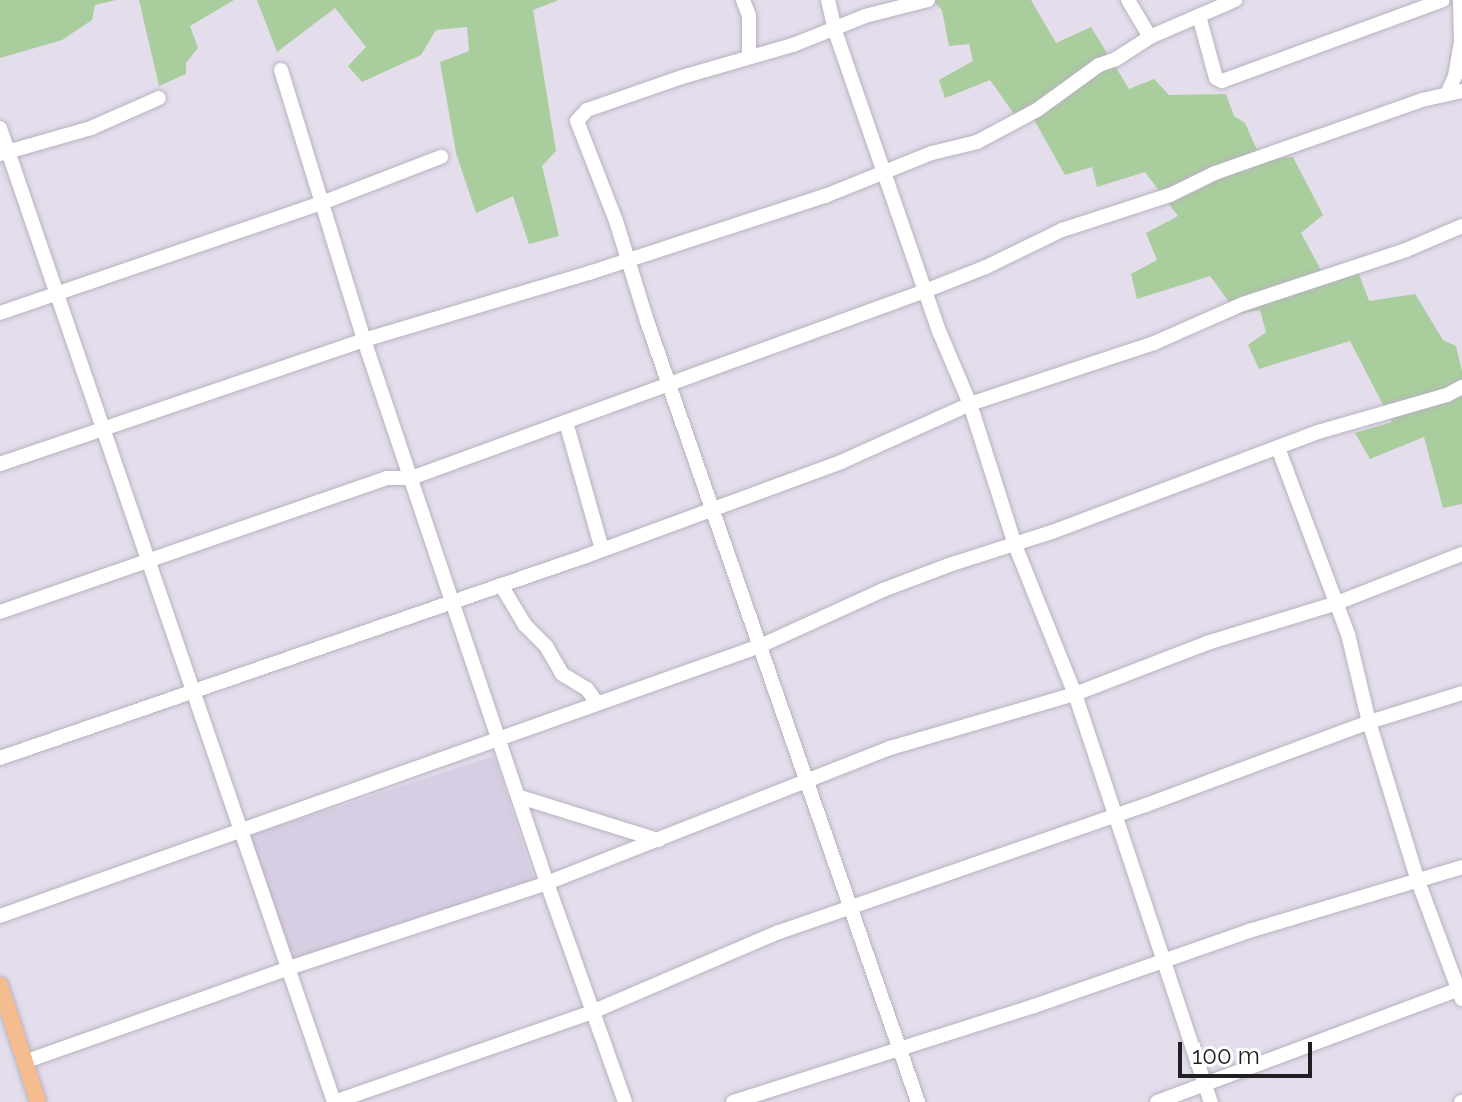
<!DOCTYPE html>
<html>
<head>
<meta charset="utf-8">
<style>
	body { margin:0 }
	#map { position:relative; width:1462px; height:1102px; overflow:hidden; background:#e4ddec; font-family:Raleway,sans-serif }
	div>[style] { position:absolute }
	.built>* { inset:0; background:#d8cee3; transform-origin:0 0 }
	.green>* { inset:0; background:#a9cd9d }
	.roads { filter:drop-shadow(0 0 2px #b8b2c0) drop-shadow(0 0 2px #b8b2c0) }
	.minor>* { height:14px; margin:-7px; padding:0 7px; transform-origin:7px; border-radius:7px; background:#fff }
	.major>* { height:16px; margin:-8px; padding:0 8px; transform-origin:8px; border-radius:8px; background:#f4bc8f }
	span { translate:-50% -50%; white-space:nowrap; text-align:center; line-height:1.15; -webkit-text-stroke:7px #fff; paint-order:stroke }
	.scale { position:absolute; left:1178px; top:1042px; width:134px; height:36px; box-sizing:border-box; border:4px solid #211f24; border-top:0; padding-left:10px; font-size:24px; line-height:28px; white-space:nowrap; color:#211f24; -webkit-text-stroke:6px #fff; paint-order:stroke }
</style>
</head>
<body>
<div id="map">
	<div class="built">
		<div style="left:494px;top:756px;width:133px;height:263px;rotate:72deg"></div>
	</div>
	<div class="green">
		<div style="clip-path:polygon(0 0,116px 0,95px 5px,92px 20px,62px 40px,0 58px)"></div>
		<div style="clip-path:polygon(139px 0,234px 0,190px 26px,198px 48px,186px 63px,186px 74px,159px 86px)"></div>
		<div style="clip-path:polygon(257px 0,559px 0,533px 10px,556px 151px,542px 166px,559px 236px,529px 244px,513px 196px,476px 213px,456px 153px,440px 62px,469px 51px,467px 27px,436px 30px,421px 55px,362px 82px,348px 66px,366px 47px,335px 8px,277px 52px)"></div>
		<div style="clip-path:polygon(932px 0,1031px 0,1056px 43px,1091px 27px,1129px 89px,1154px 79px,1169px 95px,1226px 94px,1234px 116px,1245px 123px,1261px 159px,1293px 157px,1323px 215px,1301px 233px,1321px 270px,1355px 263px,1369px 301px,1415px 294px,1443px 340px,1456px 346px,1462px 371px,1462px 504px,1443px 508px,1424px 437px,1370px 459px,1355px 433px,1392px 422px,1350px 341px,1259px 369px,1248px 345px,1266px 332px,1260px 310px,1238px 314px,1210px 276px,1137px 299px,1131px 274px,1157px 260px,1146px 233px,1178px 216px,1145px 172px,1097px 187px,1092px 167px,1065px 175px,1032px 116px,1017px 118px,990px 80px,945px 98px,939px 80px,973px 61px,969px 44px,949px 46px,942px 10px)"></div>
	</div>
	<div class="roads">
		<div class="minor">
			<div style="left:743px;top:0;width:17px;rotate:69deg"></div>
			<div style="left:749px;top:16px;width:41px;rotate:90deg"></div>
			<div style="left:828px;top:0;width:32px;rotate:77deg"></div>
			<div style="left:835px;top:31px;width:318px;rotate:70.9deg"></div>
			<div style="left:939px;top:331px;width:79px;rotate:67deg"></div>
			<div style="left:970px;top:404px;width:148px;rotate:72.3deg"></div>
			<div style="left:1015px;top:545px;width:161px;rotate:68.1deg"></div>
			<div style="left:1075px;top:694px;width:430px;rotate:71.6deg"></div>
			<div style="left:1128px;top:0;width:43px;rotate:59.3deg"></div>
			<div style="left:1199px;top:16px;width:64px;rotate:74.7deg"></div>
			<div style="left:1216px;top:78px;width:7px;rotate:27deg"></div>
			<div style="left:1222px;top:81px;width:235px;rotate:-20.1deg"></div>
			<div style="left:281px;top:70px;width:282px;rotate:72.9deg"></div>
			<div style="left:364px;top:340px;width:573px;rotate:71.38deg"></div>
			<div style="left:547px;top:883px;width:232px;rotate:70.4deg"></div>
			<div style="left:1447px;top:94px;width:20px;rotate:-66deg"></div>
			<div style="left:1455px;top:76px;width:34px;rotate:-80deg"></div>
			<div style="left:1461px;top:43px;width:43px;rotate:-91.3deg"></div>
			<div style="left:0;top:128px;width:1030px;rotate:71.07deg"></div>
			<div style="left:0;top:154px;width:95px;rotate:-15.9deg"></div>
			<div style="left:91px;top:128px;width:74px;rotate:-23.8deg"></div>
			<div style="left:0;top:313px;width:337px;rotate:-18.9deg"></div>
			<div style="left:319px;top:204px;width:131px;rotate:-21.1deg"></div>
			<div style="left:566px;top:422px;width:132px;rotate:74.2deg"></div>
			<div style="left:1278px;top:448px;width:199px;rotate:69.4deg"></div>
			<div style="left:1348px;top:634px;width:90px;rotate:76.6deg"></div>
			<div style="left:1369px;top:722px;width:166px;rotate:72.9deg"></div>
			<div style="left:1418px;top:881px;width:126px;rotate:69.6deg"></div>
			<div style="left:0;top:464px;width:385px;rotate:-18.8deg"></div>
			<div style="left:364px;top:340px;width:235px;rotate:-16.6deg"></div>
			<div style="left:589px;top:273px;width:248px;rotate:-18.1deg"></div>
			<div style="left:825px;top:196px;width:115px;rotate:-21.9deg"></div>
			<div style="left:932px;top:153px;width:46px;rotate:-13.7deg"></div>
			<div style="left:977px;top:142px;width:68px;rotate:-28.1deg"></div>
			<div style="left:1037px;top:110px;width:77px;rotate:-36deg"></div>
			<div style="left:1099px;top:65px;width:18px;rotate:-19deg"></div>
			<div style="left:1116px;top:59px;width:40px;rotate:-32.9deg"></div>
			<div style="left:1150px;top:37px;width:93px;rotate:-23.5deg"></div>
			<div style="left:501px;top:585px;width:47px;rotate:59deg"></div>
			<div style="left:525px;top:625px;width:30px;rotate:45deg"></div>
			<div style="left:546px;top:646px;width:32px;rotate:60deg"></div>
			<div style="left:562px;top:674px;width:29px;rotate:31deg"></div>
			<div style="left:587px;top:689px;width:16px;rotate:55deg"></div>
			<div style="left:0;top:612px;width:410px;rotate:-19.1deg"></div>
			<div style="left:387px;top:478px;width:24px"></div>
			<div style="left:411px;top:478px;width:547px;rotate:-19.99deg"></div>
			<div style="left:925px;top:291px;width:66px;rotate:-21.5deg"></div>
			<div style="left:986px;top:267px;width:85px;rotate:-26deg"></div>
			<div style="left:1062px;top:230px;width:114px;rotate:-18deg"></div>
			<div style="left:1170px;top:195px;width:50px;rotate:-26.1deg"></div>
			<div style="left:1215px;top:173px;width:219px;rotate:-19.4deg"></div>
			<div style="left:1422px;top:100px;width:41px;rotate:-12.7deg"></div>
			<div style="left:0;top:758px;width:620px;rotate:-19.02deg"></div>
			<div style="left:586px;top:556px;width:272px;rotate:-20.2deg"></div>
			<div style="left:841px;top:462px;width:141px;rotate:-24.2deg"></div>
			<div style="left:970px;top:404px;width:194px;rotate:-18.3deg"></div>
			<div style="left:1154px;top:343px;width:97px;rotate:-23.7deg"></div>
			<div style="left:1243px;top:304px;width:172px;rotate:-18.3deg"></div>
			<div style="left:1406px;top:250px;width:61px;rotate:-23.2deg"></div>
			<div style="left:520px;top:797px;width:145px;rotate:17.3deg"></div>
			<div style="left:0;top:916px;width:807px;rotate:-19.56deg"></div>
			<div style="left:760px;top:646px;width:135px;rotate:-24.5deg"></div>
			<div style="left:883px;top:590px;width:71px;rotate:-20.7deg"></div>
			<div style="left:949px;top:565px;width:108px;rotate:-17.8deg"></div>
			<div style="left:1052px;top:532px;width:284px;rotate:-20.6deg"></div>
			<div style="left:1318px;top:432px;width:134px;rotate:-16deg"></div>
			<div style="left:1447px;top:395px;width:17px;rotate:-28deg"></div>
			<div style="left:24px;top:1062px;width:281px;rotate:-19.5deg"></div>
			<div style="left:289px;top:968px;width:272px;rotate:-18.2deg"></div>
			<div style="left:547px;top:883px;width:369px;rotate:-21.5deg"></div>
			<div style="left:890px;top:748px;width:193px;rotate:-16.3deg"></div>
			<div style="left:1075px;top:694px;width:142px;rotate:-21.1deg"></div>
			<div style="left:1207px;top:643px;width:136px;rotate:-17.1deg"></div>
			<div style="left:1337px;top:603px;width:134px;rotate:-21.4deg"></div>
			<div style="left:334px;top:1102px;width:273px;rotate:-19.2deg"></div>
			<div style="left:592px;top:1012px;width:203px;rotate:-23.2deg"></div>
			<div style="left:779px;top:932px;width:388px;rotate:-19.1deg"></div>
			<div style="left:1146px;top:805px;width:238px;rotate:-20.4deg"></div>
			<div style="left:1369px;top:722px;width:97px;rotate:-17.3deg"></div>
			<div style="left:733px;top:1102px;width:316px;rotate:-17.7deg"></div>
			<div style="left:1034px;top:1006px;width:228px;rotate:-19.2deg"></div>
			<div style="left:1249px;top:931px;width:222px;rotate:-16.7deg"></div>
			<div style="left:918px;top:1102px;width:827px;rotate:-109.14deg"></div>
			<div style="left:647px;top:321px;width:105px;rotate:-107.2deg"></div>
			<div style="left:616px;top:221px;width:107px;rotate:-111.3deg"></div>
			<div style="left:577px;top:121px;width:15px;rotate:-48deg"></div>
			<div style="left:587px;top:110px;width:101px;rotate:-19.2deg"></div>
			<div style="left:682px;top:77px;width:116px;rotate:-16.1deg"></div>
			<div style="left:793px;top:45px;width:78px;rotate:-21.9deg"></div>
			<div style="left:865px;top:16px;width:65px;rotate:-14.3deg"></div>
			<div style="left:1157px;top:1102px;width:326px;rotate:-20.5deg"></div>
			<div style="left:1461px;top:1102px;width:1px"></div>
		</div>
		<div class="major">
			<div style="left:0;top:985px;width:123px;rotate:72deg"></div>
		</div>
	</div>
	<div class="scale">100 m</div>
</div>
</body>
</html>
